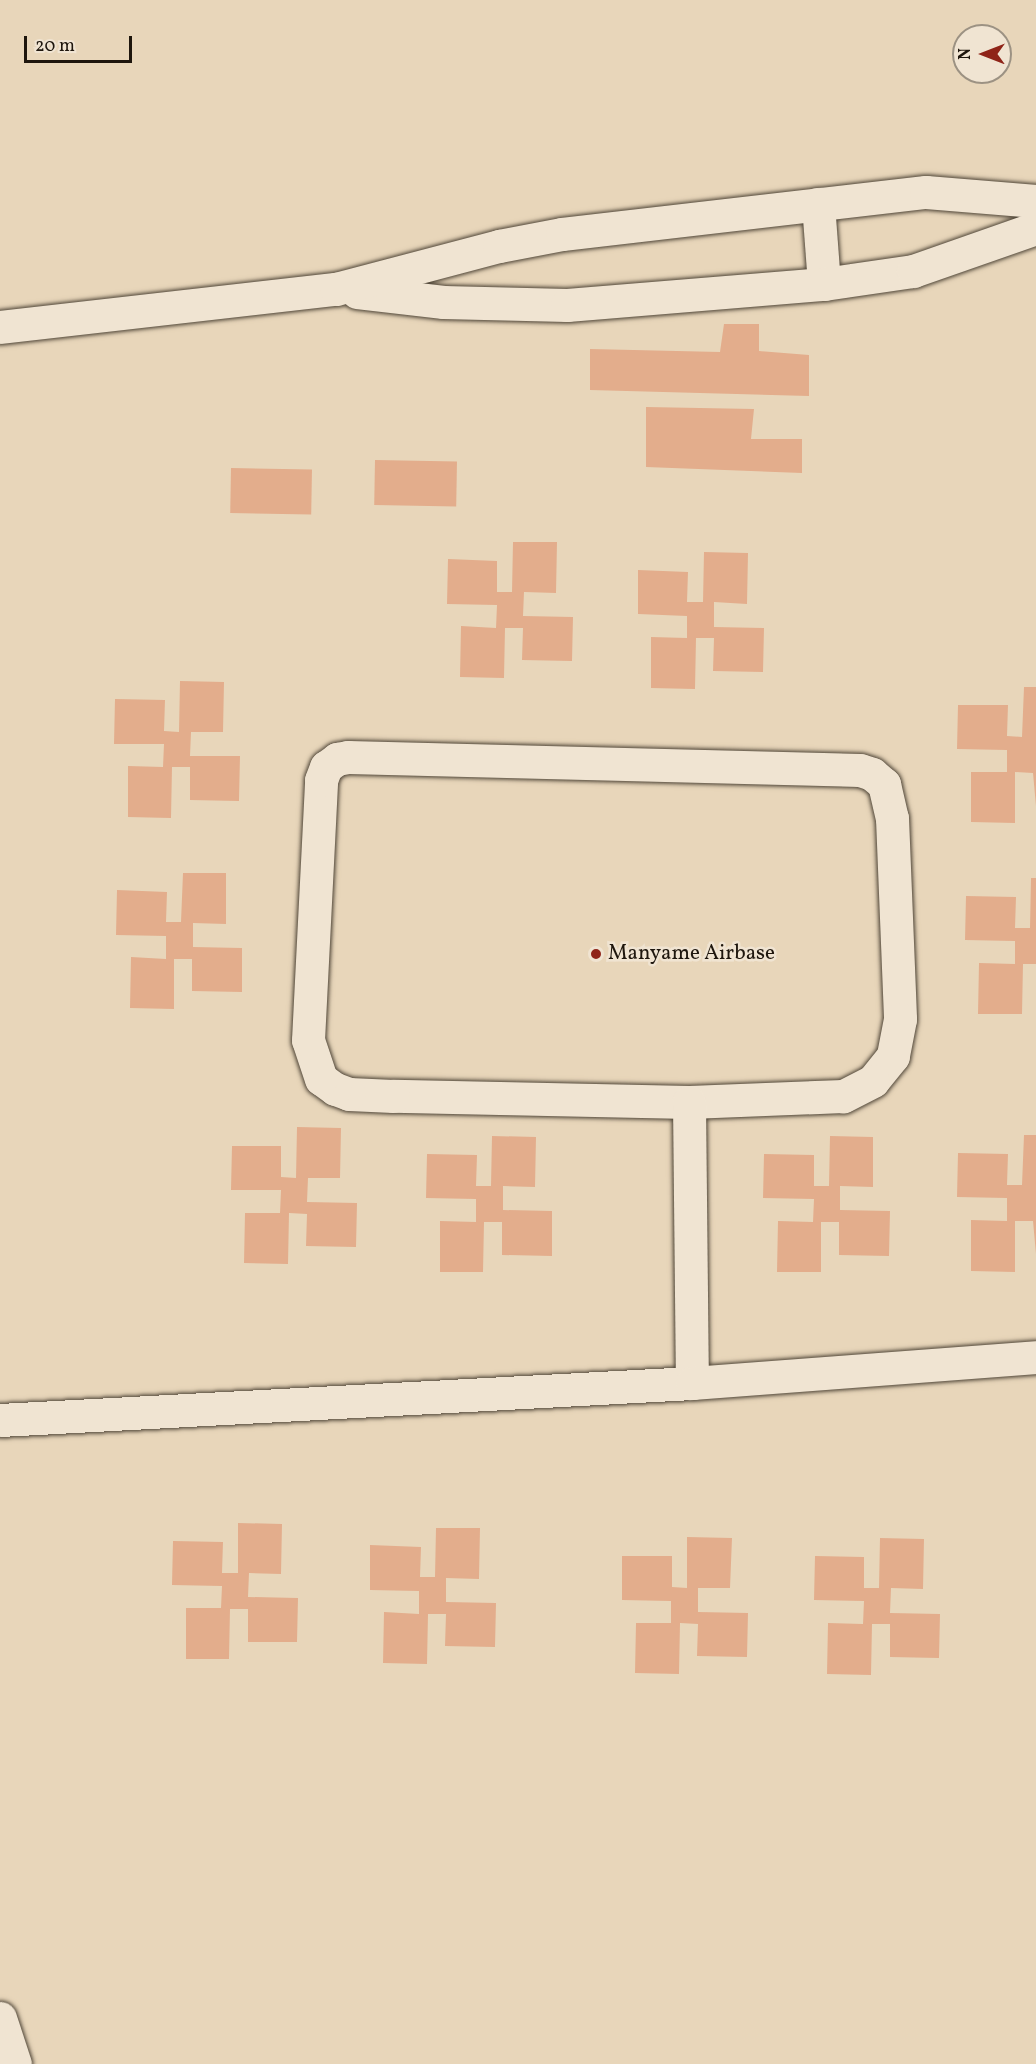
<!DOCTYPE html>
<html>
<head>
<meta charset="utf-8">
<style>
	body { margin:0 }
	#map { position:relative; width:1036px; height:2064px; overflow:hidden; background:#e8d6ba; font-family:Vollkorn,serif }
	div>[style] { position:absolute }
	.building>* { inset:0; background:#e3ad8c; transform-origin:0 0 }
	.roads { filter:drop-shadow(0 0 2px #504638) drop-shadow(0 0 2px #504638) }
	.minor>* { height:33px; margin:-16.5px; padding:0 16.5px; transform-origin:16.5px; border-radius:16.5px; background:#f0e4d2 }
	.dots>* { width:16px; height:16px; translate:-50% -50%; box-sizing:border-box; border:3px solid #f0e4d2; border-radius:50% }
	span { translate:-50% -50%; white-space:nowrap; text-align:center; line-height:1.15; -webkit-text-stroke:5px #f0e4d2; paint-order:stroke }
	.poi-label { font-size:21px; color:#1e160d }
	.left { translate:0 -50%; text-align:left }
	.north { position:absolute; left:952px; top:24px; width:60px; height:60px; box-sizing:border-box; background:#f0e4d2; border:2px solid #9c9283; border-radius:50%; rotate:270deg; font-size:16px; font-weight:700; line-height:24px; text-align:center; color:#1e160d }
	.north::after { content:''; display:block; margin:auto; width:21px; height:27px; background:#8f2418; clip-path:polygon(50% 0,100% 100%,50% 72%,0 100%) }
	.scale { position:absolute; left:24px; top:36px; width:108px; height:27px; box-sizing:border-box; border:3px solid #1e160d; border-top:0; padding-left:8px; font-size:18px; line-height:21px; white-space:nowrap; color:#1e160d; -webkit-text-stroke:4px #f0e4d2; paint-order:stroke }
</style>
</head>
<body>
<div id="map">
	<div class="building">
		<div style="clip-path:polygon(724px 324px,759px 324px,759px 351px,809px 355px,809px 396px,590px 390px,590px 349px,720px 352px)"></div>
		<div style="clip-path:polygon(646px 407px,754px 409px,751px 439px,802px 439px,802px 473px,646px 467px)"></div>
		<div style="left:375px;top:460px;width:82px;height:45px;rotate:1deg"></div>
		<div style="left:231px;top:468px;width:81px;height:45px;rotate:1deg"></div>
		<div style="clip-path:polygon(513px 542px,557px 542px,556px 593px,524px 592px,523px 616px,573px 617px,572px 661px,522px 660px,523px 628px,505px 628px,504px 678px,460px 677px,461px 626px,496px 628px,497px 605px,447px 604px,448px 559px,497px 561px,497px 592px,512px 592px)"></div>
		<div style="clip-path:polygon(704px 552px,748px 553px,747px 604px,714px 602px,714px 627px,764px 628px,763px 672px,713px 671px,714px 638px,696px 638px,695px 689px,651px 688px,651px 637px,687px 638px,687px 616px,638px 614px,638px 570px,688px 572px,687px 602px,703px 602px)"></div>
		<div style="clip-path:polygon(180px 681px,224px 682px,223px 732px,191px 732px,190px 756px,240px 756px,239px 801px,190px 800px,190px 767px,172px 767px,171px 818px,128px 817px,128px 766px,163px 767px,164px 744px,114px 744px,115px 699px,165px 700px,164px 731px,179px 732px)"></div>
		<div style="clip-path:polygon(1024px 687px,1036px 687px,1036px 806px,1033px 773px,1015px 772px,1015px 823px,971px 822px,971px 772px,1007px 772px,1007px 750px,957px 749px,958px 705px,1008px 705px,1007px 736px,1022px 737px)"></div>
		<div style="clip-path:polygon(183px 873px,226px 873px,226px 924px,193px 923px,193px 947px,242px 948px,242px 992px,192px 991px,192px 959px,174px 959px,174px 1009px,130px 1008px,131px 957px,166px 959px,166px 936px,116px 935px,117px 890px,167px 892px,166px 922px,181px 922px)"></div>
		<div style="clip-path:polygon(1031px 878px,1036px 878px,1036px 964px,1023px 964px,1022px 1014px,978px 1014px,979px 963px,1015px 964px,1015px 941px,965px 940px,966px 896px,1016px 897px,1015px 928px,1030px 928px)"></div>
		<div style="clip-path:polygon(297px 1127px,341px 1128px,340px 1178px,308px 1178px,307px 1202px,357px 1203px,356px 1247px,306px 1246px,307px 1214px,289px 1213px,288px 1264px,244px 1263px,245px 1213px,280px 1213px,281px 1190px,231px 1190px,232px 1146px,281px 1146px,281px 1177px,296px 1178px)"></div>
		<div style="clip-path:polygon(1024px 1135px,1036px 1135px,1036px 1254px,1033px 1221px,1015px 1221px,1015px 1272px,971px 1271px,971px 1220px,1007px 1221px,1007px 1198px,957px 1197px,958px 1153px,1008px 1154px,1007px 1185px,1022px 1185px)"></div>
		<div style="clip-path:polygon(492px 1136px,536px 1137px,535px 1187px,503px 1186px,503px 1210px,552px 1211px,552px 1256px,502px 1255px,502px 1222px,484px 1222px,483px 1272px,440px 1272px,440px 1221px,476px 1222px,476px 1199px,426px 1198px,427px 1154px,477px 1155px,476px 1186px,491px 1186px)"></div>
		<div style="clip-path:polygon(830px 1136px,873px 1137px,873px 1187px,840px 1186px,840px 1210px,890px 1211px,889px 1256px,839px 1255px,839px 1222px,821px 1222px,821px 1272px,777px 1272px,778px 1221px,813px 1222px,814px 1199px,763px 1198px,764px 1154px,814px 1155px,814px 1186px,829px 1186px)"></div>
		<div style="clip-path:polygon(238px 1523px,282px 1524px,281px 1574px,249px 1573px,248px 1597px,298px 1598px,297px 1642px,248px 1642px,248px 1609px,230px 1609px,229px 1659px,186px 1659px,186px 1608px,221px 1608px,222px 1586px,172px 1585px,173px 1541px,223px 1542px,222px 1573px,238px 1573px)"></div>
		<div style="clip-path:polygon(436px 1528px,480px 1528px,479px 1579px,446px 1578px,446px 1602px,496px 1603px,495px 1647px,445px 1646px,446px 1614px,428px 1614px,427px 1664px,383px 1663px,384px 1612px,419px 1614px,419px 1591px,370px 1590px,370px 1545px,421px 1547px,420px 1577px,435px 1577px)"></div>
		<div style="clip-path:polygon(687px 1537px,732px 1538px,730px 1588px,698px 1588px,698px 1612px,748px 1613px,747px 1657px,697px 1656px,698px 1624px,680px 1623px,679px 1674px,635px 1673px,636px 1623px,671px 1623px,671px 1601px,622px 1600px,622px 1556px,672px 1556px,672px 1587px,687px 1588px)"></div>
		<div style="clip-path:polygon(880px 1538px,924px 1539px,923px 1589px,891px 1588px,890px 1613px,940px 1614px,939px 1658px,890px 1657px,890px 1624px,872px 1624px,871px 1675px,827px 1674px,828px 1623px,863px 1624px,864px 1601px,814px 1600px,815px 1556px,864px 1557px,864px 1588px,879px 1588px)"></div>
	</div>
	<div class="roads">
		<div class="minor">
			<div style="left:818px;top:204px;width:80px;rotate:85.7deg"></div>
			<div style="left:357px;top:292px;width:87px;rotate:6.6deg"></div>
			<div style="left:443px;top:302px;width:124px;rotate:1.4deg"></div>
			<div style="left:567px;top:305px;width:258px;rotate:-4.7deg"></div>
			<div style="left:824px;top:284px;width:90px;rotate:-8.3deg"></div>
			<div style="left:913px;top:271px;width:130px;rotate:-19.3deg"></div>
			<div style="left:0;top:327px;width:338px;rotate:-6.5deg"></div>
			<div style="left:336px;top:289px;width:169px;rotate:-14.8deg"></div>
			<div style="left:499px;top:246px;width:64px;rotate:-10.8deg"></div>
			<div style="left:562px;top:234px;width:366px;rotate:-6.6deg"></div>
			<div style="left:926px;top:192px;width:110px;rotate:4.7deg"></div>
			<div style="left:348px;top:757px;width:512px;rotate:1.45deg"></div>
			<div style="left:860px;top:770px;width:13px;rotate:18deg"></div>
			<div style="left:872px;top:774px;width:16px;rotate:40deg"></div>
			<div style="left:884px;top:784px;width:35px;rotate:77deg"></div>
			<div style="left:892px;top:818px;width:201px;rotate:87.7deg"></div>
			<div style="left:900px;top:1019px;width:38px;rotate:101deg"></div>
			<div style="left:893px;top:1056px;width:32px;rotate:129deg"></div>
			<div style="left:873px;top:1081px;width:34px;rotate:153deg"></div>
			<div style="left:843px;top:1096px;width:154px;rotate:177.8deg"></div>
			<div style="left:689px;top:1102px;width:296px;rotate:-178.8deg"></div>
			<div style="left:393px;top:1096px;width:44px;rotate:-177.4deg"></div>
			<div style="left:349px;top:1094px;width:15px;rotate:-160deg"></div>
			<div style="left:335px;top:1089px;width:17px;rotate:-144deg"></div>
			<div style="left:321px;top:1079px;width:41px;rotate:-108.4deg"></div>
			<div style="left:308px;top:1040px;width:260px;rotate:-87.1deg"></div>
			<div style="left:321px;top:780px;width:14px;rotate:-69deg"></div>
			<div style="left:326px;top:767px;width:14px;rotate:-36deg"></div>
			<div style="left:337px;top:759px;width:11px;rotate:-10deg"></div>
			<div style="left:689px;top:1102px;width:281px;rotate:89.4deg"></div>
			<div style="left:0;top:1420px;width:693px;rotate:-3.06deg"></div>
			<div style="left:692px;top:1383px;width:345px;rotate:-4.3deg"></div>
			<div style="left:0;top:2018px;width:48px;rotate:71.9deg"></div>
		</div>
	</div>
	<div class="dots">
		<div style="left:596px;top:954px;background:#8f2418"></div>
	</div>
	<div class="poi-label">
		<span class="left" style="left:608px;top:954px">Manyame Airbase</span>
	</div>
	<div class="north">N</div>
	<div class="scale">20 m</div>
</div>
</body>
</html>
